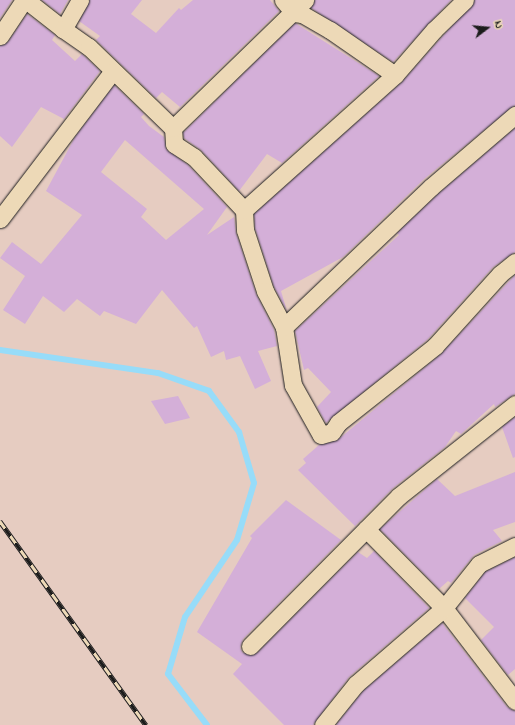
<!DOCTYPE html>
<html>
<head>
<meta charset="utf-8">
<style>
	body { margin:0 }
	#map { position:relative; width:515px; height:725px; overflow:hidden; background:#e6ccc1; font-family:"Indie Flower",sans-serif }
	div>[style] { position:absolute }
	.stream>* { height:6px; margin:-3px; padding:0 3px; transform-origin:3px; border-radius:3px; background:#97dcf9 }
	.building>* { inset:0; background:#d4afd8 }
	.roads { filter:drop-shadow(0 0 1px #1c1c1c) drop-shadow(0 0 1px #1c1c1c) }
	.street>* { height:17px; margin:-8.5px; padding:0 8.5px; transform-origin:8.5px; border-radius:8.5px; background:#edd9b7 }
	.rail>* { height:4.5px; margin-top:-2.25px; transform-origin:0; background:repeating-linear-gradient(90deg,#edd9b7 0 9px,#1c1c1c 0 18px); box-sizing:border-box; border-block:1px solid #1c1c1c }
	span { translate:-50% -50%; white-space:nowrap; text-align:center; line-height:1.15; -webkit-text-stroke:3.5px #edd9b7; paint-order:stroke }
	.north { position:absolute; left:467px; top:8px; width:40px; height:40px; -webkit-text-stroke:3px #edd9b7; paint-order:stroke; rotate:74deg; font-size:11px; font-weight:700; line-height:16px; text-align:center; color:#1c1c1c }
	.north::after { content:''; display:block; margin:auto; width:14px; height:18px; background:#1c1c1c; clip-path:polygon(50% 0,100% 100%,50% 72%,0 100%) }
</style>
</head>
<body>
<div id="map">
	<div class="stream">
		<div style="left:0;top:350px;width:160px;rotate:8.3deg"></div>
		<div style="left:158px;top:373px;width:54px;rotate:19.4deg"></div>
		<div style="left:209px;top:391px;width:51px;rotate:53.8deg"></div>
		<div style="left:239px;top:432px;width:53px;rotate:73.6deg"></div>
		<div style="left:254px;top:483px;width:59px;rotate:106.6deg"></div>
		<div style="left:237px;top:540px;width:93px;rotate:124deg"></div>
		<div style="left:185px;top:617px;width:59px;rotate:106.6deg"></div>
		<div style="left:168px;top:674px;width:64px;rotate:52.6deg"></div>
	</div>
	<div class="building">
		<div style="clip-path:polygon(0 0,12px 0,0 18px)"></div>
		<div style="clip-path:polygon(42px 0,68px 0,60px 14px)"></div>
		<div style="clip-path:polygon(90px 0,142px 0,131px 14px,156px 33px,179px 8px,181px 10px,193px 0,270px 0,279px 11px,180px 107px,162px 92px,156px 98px,96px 40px,100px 36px,79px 21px)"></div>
		<div style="clip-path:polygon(315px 0,451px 0,393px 62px,311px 8px)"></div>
		<div style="clip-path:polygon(475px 0,515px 0,515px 105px,424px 179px,343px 257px,281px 291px,287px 311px,274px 287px,255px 228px,254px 214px,402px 82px)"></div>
		<div style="clip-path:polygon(27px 14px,55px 35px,52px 40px,75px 61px,82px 54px,100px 71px,64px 119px,41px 107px,12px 147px,0 136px,0 46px,8px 42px)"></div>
		<div style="clip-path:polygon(295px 23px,379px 76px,282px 163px,267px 154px,239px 191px,201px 150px,184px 138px,183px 133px)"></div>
		<div style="clip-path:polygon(evenodd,114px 85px,144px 114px,141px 117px,149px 126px,164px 137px,166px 149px,188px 165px,227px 207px,207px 235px,234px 217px,236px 233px,256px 294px,274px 330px,277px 346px,258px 351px,271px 381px,255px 389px,240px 356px,226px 360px,224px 351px,211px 357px,197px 326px,194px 328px,162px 290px,136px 324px,104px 311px,100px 316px,77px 299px,64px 312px,43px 296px,25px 324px,3px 310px,25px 276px,0 258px,12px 242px,41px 264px,82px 215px,46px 191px,75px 137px,114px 85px,125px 140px,204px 209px,166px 240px,141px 217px,147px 209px,101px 172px,125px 140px)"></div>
		<div style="clip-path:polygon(515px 128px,515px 252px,493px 267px,428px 339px,326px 423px,317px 407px,331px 392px,308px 368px,304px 370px,295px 331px,399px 235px,397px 233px,438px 194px)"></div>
		<div style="clip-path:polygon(515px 275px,515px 394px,495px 407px,494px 404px,461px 434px,456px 431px,445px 447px,393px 488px,355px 526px,298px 470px,306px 463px,303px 459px,319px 445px,340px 438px,441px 354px)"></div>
		<div style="clip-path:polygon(178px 396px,190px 418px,165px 424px,151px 401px)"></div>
		<div style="clip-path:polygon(515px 417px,515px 457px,513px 458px,502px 427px)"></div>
		<div style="clip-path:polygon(515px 472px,515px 522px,493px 530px,502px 541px,474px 555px,451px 583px,448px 581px,439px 589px,380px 529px,437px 479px,455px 496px)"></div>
		<div style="clip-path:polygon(286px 500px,341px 540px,243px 639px,240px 648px,243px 653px,257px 653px,358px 552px,367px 558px,374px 551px,429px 608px,349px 677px,313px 725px,284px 725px,233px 674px,242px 664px,197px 632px,252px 538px,250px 536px)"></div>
		<div style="clip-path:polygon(515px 557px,515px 669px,508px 675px,481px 640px,494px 627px,465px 598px,485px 572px)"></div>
		<div style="clip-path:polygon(442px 623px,507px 707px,515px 711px,515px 725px,336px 725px,363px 691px)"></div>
	</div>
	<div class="roads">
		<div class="street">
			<div style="left:26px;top:0;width:47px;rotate:38.1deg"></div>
			<div style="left:80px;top:0;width:34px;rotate:120deg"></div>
			<div style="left:63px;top:29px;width:32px;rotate:35deg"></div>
			<div style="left:89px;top:47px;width:117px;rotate:44deg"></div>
			<div style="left:173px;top:128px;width:16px;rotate:86deg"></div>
			<div style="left:174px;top:144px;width:24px;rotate:33deg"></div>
			<div style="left:194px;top:157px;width:73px;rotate:46.7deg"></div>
			<div style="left:244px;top:210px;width:20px;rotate:87deg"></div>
			<div style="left:245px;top:230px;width:64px;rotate:71.8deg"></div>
			<div style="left:265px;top:291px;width:41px;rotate:62.2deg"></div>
			<div style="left:284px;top:327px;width:59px;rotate:81.2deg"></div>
			<div style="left:293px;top:385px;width:57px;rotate:60.8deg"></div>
			<div style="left:321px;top:435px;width:11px;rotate:-15deg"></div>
			<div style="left:332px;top:432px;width:11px;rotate:-56deg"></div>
			<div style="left:338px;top:423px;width:124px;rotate:-38.4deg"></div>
			<div style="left:435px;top:346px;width:97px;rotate:-47.9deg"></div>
			<div style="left:500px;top:274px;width:19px;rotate:-39deg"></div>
			<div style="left:283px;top:0;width:17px;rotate:50deg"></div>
			<div style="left:294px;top:13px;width:8px;rotate:7deg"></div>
			<div style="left:302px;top:14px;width:32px;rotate:30deg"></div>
			<div style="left:330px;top:30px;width:79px;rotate:34.7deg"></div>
			<div style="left:0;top:36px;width:43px;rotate:-56.3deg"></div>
			<div style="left:173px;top:128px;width:184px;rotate:-44.1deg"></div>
			<div style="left:244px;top:210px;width:203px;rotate:-41.8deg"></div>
			<div style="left:395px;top:75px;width:60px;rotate:-49.1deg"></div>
			<div style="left:434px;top:30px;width:43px;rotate:-44.1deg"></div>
			<div style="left:0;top:219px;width:185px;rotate:-52.7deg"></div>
			<div style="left:284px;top:327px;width:203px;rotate:-43.6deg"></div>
			<div style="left:431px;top:187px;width:111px;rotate:-40.6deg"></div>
			<div style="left:366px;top:529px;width:111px;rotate:45.4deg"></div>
			<div style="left:444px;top:608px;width:117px;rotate:52.6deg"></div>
			<div style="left:250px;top:646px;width:211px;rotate:-45.2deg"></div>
			<div style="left:399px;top:496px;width:148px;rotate:-38.4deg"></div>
			<div style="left:323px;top:725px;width:53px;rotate:-51.2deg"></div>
			<div style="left:356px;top:684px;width:116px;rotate:-40.8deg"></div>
			<div style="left:444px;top:608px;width:56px;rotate:-51.5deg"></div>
			<div style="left:479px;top:564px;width:40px;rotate:-26.6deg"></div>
		</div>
	</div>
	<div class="rail">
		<div style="left:0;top:521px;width:251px;rotate:54.4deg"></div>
	</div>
	<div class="north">N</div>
</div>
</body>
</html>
